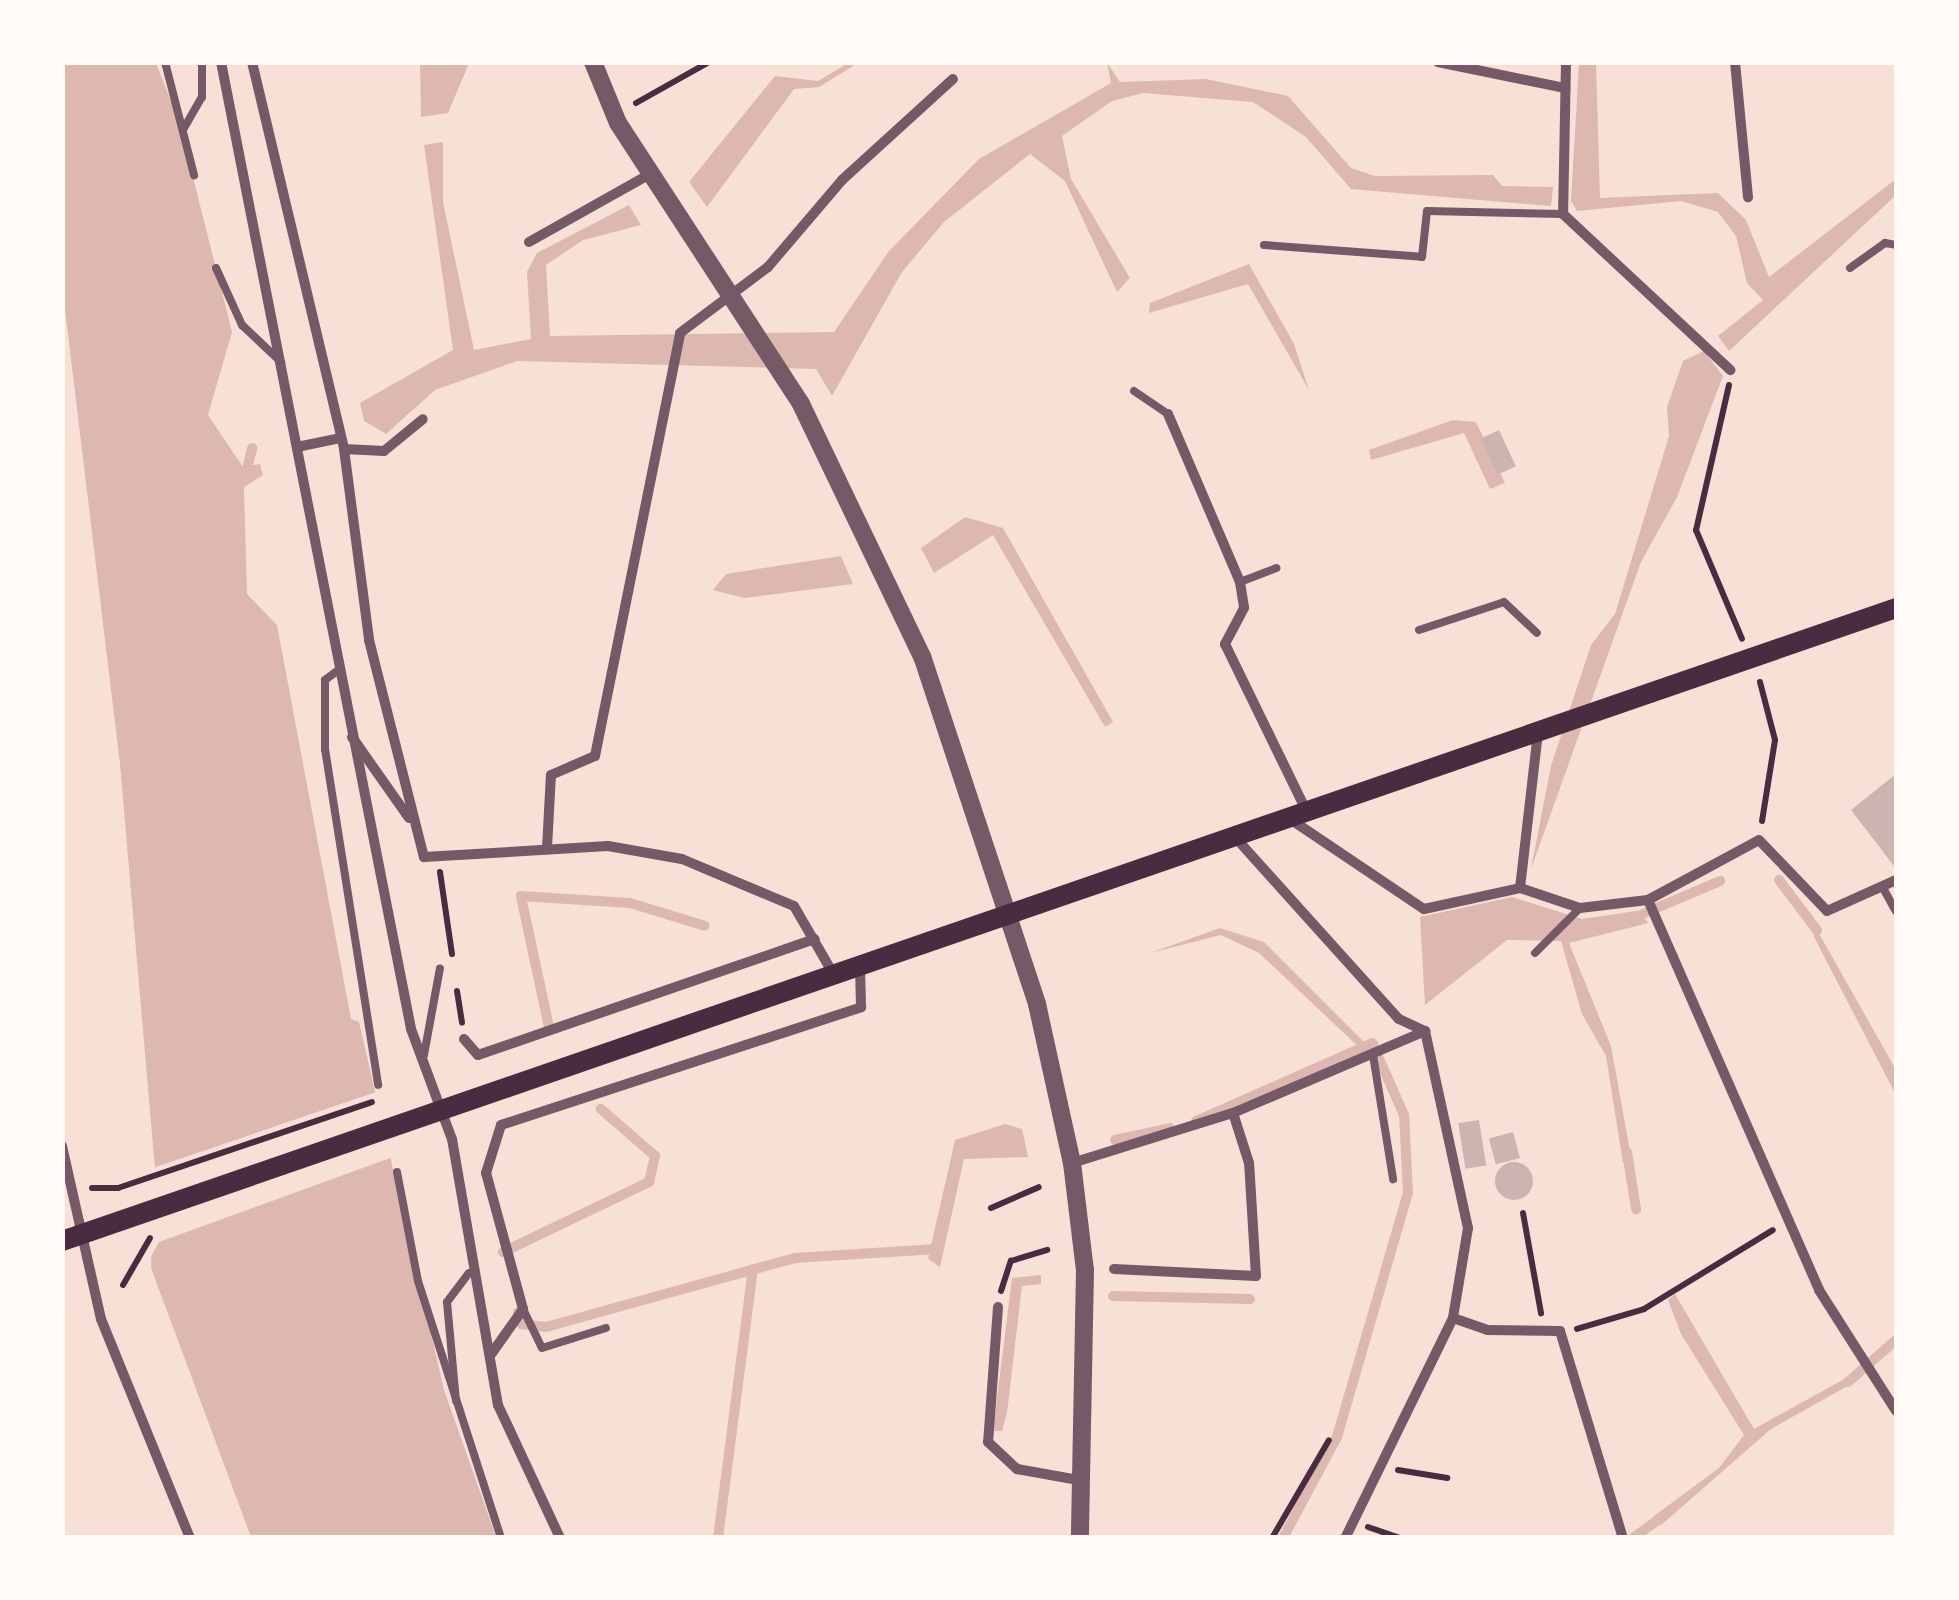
<!DOCTYPE html>
<html>
<head>
<meta charset="utf-8">
<style>
  body { margin:0 }
  #map { position:relative; width:1959px; height:1600px; overflow:hidden; background:#f7e1d7; font-family:"Alegreya Sans",sans-serif }
  div>[style] { position:absolute }
  [style*='--x'] { left:calc(var(--x)*1px); top:calc(var(--y)*1px); width:calc(var(--w)*1px); rotate:calc(var(--a)*1deg) }
  .water>* { inset:0; background:#dcb8b0 }
  .pier>* { inset:0; background:#f7e1d7 }
  .stream>* { height:10px; margin:-5px; padding:0 5px; transform-origin:5px; border-radius:5px; background:#dcb8b0 }
  .building>* { inset:0; background:#ccb4b1; transform-origin:0 0 }
  .round { border-radius:50% }
  .path>* { height:6px; margin:-3px; padding:0 3px; transform-origin:3px; border-radius:3px; background:#4a2c40 }
  .service>* { height:8px; margin:-4px; padding:0 4px; transform-origin:4px; border-radius:4px; background:#755966 }
  .minor>* { height:10px; margin:-5px; padding:0 5px; transform-origin:5px; border-radius:5px; background:#755966 }
  .tertiary>* { height:18px; margin:-9px; padding:0 9px; transform-origin:9px; border-radius:9px; background:#755966 }
  .secondary>* { height:20px; margin:-10px; padding:0 10px; transform-origin:10px; border-radius:10px; background:#4a2c40 }
  span { translate:-50% -50%; white-space:nowrap; text-align:center; line-height:1.15; -webkit-text-stroke:8px #fffaf5; paint-order:stroke }
  .frame { position:absolute; inset:0; border:65px solid #fffaf5; pointer-events:none }
</style>
</head>
<body>
<div id="map">
  <div class="water">
    <div style="clip-path:polygon(850px 62px,858px 63px,819px 87px,794px 89px,707px 207px,689px 182px,775px 76px,818px 81px)"></div>
    <div style="clip-path:polygon(62px 63px,156px 63px,179px 122px,232px 332px,208px 415px,243px 467px,260px 464px,263px 475px,244px 487px,247px 594px,277px 625px,351px 1019px,359px 1022px,444px 1390px,496px 1537px,251px 1537px,151px 1268px,155px 1169px,120px 764px,63px 293px)"></div>
    <div style="clip-path:polygon(420px 63px,469px 63px,448px 113px,421px 117px)"></div>
    <div style="clip-path:polygon(1107px 63px,1120px 82px,1206px 79px,1288px 96px,1351px 168px,1375px 176px,1493px 175px,1502px 186px,1553px 187px,1551px 206px,1351px 189px,1306px 137px,1253px 102px,1143px 93px,1112px 101px,1062px 136px,1071px 179px,1130px 278px,1117px 292px,1065px 181px,1030px 154px,944px 222px,902px 272px,832px 396px,816px 369px,517px 361px,435px 390px,386px 434px,364px 421px,360px 403px,453px 350px,424px 145px,443px 142px,443px 202px,474px 350px,531px 339px,527px 272px,537px 253px,629px 205px,641px 225px,583px 240px,546px 265px,550px 336px,834px 332px,889px 251px,979px 159px,1111px 83px)"></div>
    <div style="clip-path:polygon(1579px 63px,1596px 63px,1600px 198px,1718px 193px,1746px 220px,1769px 277px,1896px 179px,1896px 195px,1729px 351px,1718px 336px,1763px 300px,1747px 283px,1736px 236px,1718px 212px,1681px 201px,1577px 211px,1571px 201px)"></div>
    <div style="clip-path:polygon(1249px 264px,1294px 344px,1309px 390px,1248px 284px,1149px 313px,1150px 303px)"></div>
    <div style="clip-path:polygon(1704px 351px,1723px 376px,1677px 497px,1641px 562px,1531px 869px,1551px 766px,1591px 645px,1615px 614px,1669px 436px,1667px 407px,1683px 361px)"></div>
    <div style="clip-path:polygon(1453px 420px,1476px 422px,1505px 483px,1490px 489px,1464px 433px,1371px 460px,1369px 450px)"></div>
    <div style="clip-path:polygon(965px 517px,1003px 528px,1113px 722px,1105px 727px,993px 535px,934px 573px,921px 548px)"></div>
    <div style="clip-path:polygon(841px 556px,853px 584px,744px 598px,713px 590px,726px 574px)"></div>
    <div style="clip-path:polygon(1512px 897px,1582px 919px,1636px 911px,1649px 923px,1569px 943px,1611px 1046px,1632px 1162px,1623px 1163px,1606px 1056px,1582px 1014px,1561px 941px,1507px 940px,1425px 1005px,1420px 917px)"></div>
    <div style="clip-path:polygon(1812px 921px,1896px 1070px,1896px 1095px,1814px 937px)"></div>
    <div style="clip-path:polygon(1220px 928px,1264px 942px,1363px 1041px,1379px 1042px,1363px 1051px,1259px 953px,1221px 935px,1150px 953px)"></div>
    <div style="clip-path:polygon(1005px 1124px,1022px 1129px,1028px 1157px,964px 1159px,940px 1267px,928px 1259px,955px 1140px)"></div>
    <div style="clip-path:polygon(1041px 1275px,1041px 1284px,1022px 1286px,1007px 1413px,1002px 1431px,993px 1431px,1012px 1278px)"></div>
    <div style="clip-path:polygon(1675px 1294px,1754px 1429px,1855px 1373px,1860px 1379px,1771px 1429px,1661px 1525px,1654px 1516px,1719px 1468px,1744px 1435px,1681px 1334px,1668px 1300px)"></div>
  </div>
  <div class="pier">
    <div style="clip-path:polygon(379px 1091px,393px 1157px,159px 1242px,146px 1265px,150px 1169px)"></div>
  </div>
  <div class="stream">
    <div style="--x:245;--y:477;--w:30;--a:-76"></div>
    <div style="--x:1779;--y:880;--w:63;--a:52.8"></div>
    <div style="--x:1631;--y:919;--w:97;--a:-23.1"></div>
    <div style="--x:549;--y:1027;--w:134;--a:-102.1"></div>
    <div style="--x:521;--y:896;--w:109;--a:3.7"></div>
    <div style="--x:630;--y:903;--w:78;--a:17"></div>
    <div style="--x:1196;--y:1121;--w:193;--a:-23.8"></div>
    <div style="--x:1115;--y:1140;--w:56;--a:-12.3"></div>
    <div style="--x:1627;--y:1152;--w:58;--a:81"></div>
    <div style="--x:503;--y:1252;--w:162;--a:-25.6"></div>
    <div style="--x:649;--y:1182;--w:27;--a:-77"></div>
    <div style="--x:655;--y:1156;--w:72;--a:-139"></div>
    <div style="--x:1113;--y:1296;--w:137;--a:1.3"></div>
    <div style="--x:518;--y:1312;--w:13;--a:72"></div>
    <div style="--x:522;--y:1324;--w:24;--a:7"></div>
    <div style="--x:546;--y:1327;--w:257;--a:-15.5"></div>
    <div style="--x:794;--y:1258;--w:143;--a:-3.6"></div>
    <div style="--x:1848;--y:1382;--w:64;--a:-41.2"></div>
    <div style="--x:718;--y:1538;--w:271;--a:-82.6"></div>
    <div style="--x:1283;--y:1538;--w:115;--a:-61.9"></div>
    <div style="--x:1337;--y:1437;--w:254;--a:-73.8"></div>
    <div style="--x:1408;--y:1193;--w:78;--a:-92.9"></div>
    <div style="--x:1404;--y:1115;--w:77;--a:-113.9"></div>
    <div style="--x:1633;--y:1538;--w:41;--a:-36"></div>
  </div>
  <div class="building">
    <div style="left:1499px;top:430px;width:40px;height:20px;rotate:65deg"></div>
    <div style="clip-path:polygon(1896px 774px,1896px 864px,1894px 866px,1851px 810px)"></div>
    <div style="left:1479px;top:1120px;width:46px;height:21px;rotate:81deg"></div>
    <div style="left:1513px;top:1132px;width:27px;height:25px;rotate:75deg"></div>
    <div class="round" style="left:1495px;top:1162px;width:38px;height:38px"></div>
  </div>
  <div class="path">
    <div style="--x:636;--y:103;--w:84;--a:-29.3"></div>
    <div style="--x:1729;--y:385;--w:149;--a:102.8"></div>
    <div style="--x:1696;--y:530;--w:118;--a:67.1"></div>
    <div style="--x:1760;--y:682;--w:60;--a:75.5"></div>
    <div style="--x:1775;--y:740;--w:82;--a:99.1"></div>
    <div style="--x:440;--y:872;--w:83;--a:81.7"></div>
    <div style="--x:457;--y:991;--w:32;--a:81"></div>
    <div style="--x:92;--y:1188;--w:26;--a:0"></div>
    <div style="--x:118;--y:1188;--w:268;--a:-18.7"></div>
    <div style="--x:991;--y:1208;--w:52;--a:-23.6"></div>
    <div style="--x:1523;--y:1213;--w:102;--a:79.8"></div>
    <div style="--x:123;--y:1285;--w:54;--a:-60.1"></div>
    <div style="--x:1001;--y:1291;--w:32;--a:-72"></div>
    <div style="--x:1011;--y:1261;--w:38;--a:-17"></div>
    <div style="--x:1577;--y:1329;--w:70;--a:-16.6"></div>
    <div style="--x:1644;--y:1309;--w:151;--a:-31.5"></div>
    <div style="--x:1398;--y:1470;--w:50;--a:9.3"></div>
    <div style="--x:1368;--y:1527;--w:34;--a:19"></div>
    <div style="--x:1272;--y:1538;--w:113;--a:-59.8"></div>
  </div>
  <div class="service">
    <div style="--x:165;--y:62;--w:117;--a:75.6"></div>
    <div style="--x:184;--y:128;--w:36;--a:-60"></div>
    <div style="--x:202;--y:97;--w:35;--a:-90"></div>
    <div style="--x:1264;--y:245;--w:158;--a:4.3"></div>
    <div style="--x:1422;--y:257;--w:46;--a:-83.8"></div>
    <div style="--x:1427;--y:211;--w:136;--a:1.3"></div>
    <div style="--x:216;--y:268;--w:63;--a:65.5"></div>
    <div style="--x:242;--y:325;--w:54;--a:43.5"></div>
    <div style="--x:1850;--y:268;--w:43;--a:-35.5"></div>
    <div style="--x:1885;--y:243;--w:11;--a:10"></div>
    <div style="--x:1134;--y:391;--w:41;--a:34.1"></div>
    <div style="--x:1240;--y:582;--w:39;--a:-21"></div>
    <div style="--x:1419;--y:630;--w:89;--a:-18.2"></div>
    <div style="--x:1504;--y:602;--w:45;--a:43.2"></div>
    <div style="--x:337;--y:671;--w:15;--a:143"></div>
    <div style="--x:325;--y:680;--w:69;--a:90"></div>
    <div style="--x:325;--y:749;--w:340;--a:81"></div>
    <div style="--x:1883;--y:888;--w:26;--a:61"></div>
    <div style="--x:1535;--y:953;--w:64;--a:-45"></div>
    <div style="--x:424;--y:1055;--w:88;--a:-79.6"></div>
    <div style="--x:1373;--y:1055;--w:126;--a:80.8"></div>
    <div style="--x:397;--y:1172;--w:111;--a:79.1"></div>
    <div style="--x:418;--y:1281;--w:270;--a:72.1"></div>
    <div style="--x:523;--y:1309;--w:43;--a:64"></div>
    <div style="--x:542;--y:1348;--w:67;--a:-17.4"></div>
    <div style="--x:456;--y:1401;--w:99;--a:-95.2"></div>
    <div style="--x:447;--y:1302;--w:36;--a:-53"></div>
  </div>
  <div class="minor">
    <div style="--x:221;--y:62;--w:985;--a:78.88"></div>
    <div style="--x:411;--y:1029;--w:117;--a:69.6"></div>
    <div style="--x:452;--y:1139;--w:270;--a:80.2"></div>
    <div style="--x:498;--y:1405;--w:147;--a:65"></div>
    <div style="--x:252;--y:62;--w:398;--a:76.6"></div>
    <div style="--x:344;--y:449;--w:193;--a:82.5"></div>
    <div style="--x:369;--y:640;--w:224;--a:75.8"></div>
    <div style="--x:424;--y:857;--w:184;--a:-3.4"></div>
    <div style="--x:608;--y:846;--w:75;--a:10"></div>
    <div style="--x:682;--y:859;--w:121;--a:22.8"></div>
    <div style="--x:794;--y:906;--w:80;--a:59.9"></div>
    <div style="--x:1438;--y:62;--w:130;--a:11.6"></div>
    <div style="--x:1566;--y:62;--w:152;--a:91.1"></div>
    <div style="--x:1563;--y:214;--w:229;--a:43"></div>
    <div style="--x:1735;--y:62;--w:136;--a:84.5"></div>
    <div style="--x:529;--y:242;--w:139;--a:-29.3"></div>
    <div style="--x:1168;--y:414;--w:183;--a:66.8"></div>
    <div style="--x:1240;--y:582;--w:26;--a:81"></div>
    <div style="--x:1244;--y:608;--w:41;--a:117.8"></div>
    <div style="--x:1225;--y:644;--w:187;--a:64"></div>
    <div style="--x:297;--y:447;--w:45;--a:-11.6"></div>
    <div style="--x:344;--y:449;--w:40;--a:2.9"></div>
    <div style="--x:384;--y:451;--w:50;--a:-39.4"></div>
    <div style="--x:352;--y:737;--w:99;--a:54.9"></div>
    <div style="--x:1290;--y:819;--w:161;--a:33.9"></div>
    <div style="--x:1424;--y:909;--w:98;--a:-12.3"></div>
    <div style="--x:1520;--y:888;--w:63;--a:18.4"></div>
    <div style="--x:1580;--y:908;--w:68;--a:-6.7"></div>
    <div style="--x:1648;--y:900;--w:126;--a:-28.4"></div>
    <div style="--x:1759;--y:840;--w:98;--a:46.2"></div>
    <div style="--x:1827;--y:911;--w:76;--a:-24.2"></div>
    <div style="--x:1234;--y:836;--w:246;--a:48"></div>
    <div style="--x:1399;--y:1019;--w:29;--a:25"></div>
    <div style="--x:1425;--y:1031;--w:202;--a:77.7"></div>
    <div style="--x:1468;--y:1228;--w:91;--a:99.5"></div>
    <div style="--x:1453;--y:1318;--w:245;--a:116.1"></div>
    <div style="--x:547;--y:848;--w:73;--a:-86.9"></div>
    <div style="--x:551;--y:775;--w:48;--a:-23.4"></div>
    <div style="--x:595;--y:756;--w:431;--a:-78.6"></div>
    <div style="--x:680;--y:333;--w:110;--a:-36.9"></div>
    <div style="--x:768;--y:267;--w:114;--a:-49.6"></div>
    <div style="--x:842;--y:180;--w:150;--a:-42.3"></div>
    <div style="--x:1520;--y:888;--w:156;--a:-83.4"></div>
    <div style="--x:1648;--y:900;--w:426;--a:66.3"></div>
    <div style="--x:1819;--y:1290;--w:143;--a:57.5"></div>
    <div style="--x:464;--y:1039;--w:21;--a:49"></div>
    <div style="--x:478;--y:1055;--w:356;--a:-19"></div>
    <div style="--x:62;--y:1146;--w:177;--a:77.3"></div>
    <div style="--x:101;--y:1319;--w:236;--a:67.9"></div>
    <div style="--x:1072;--y:1163;--w:169;--a:-17.3"></div>
    <div style="--x:1233;--y:1113;--w:209;--a:-23.1"></div>
    <div style="--x:1114;--y:1269;--w:142;--a:2.8"></div>
    <div style="--x:1256;--y:1276;--w:113;--a:-93.5"></div>
    <div style="--x:1249;--y:1163;--w:52;--a:-107.7"></div>
    <div style="--x:998;--y:1307;--w:135;--a:94.2"></div>
    <div style="--x:988;--y:1442;--w:40;--a:43"></div>
    <div style="--x:1017;--y:1469;--w:68;--a:10.2"></div>
    <div style="--x:1453;--y:1318;--w:36;--a:19"></div>
    <div style="--x:1487;--y:1330;--w:73;--a:0.8"></div>
    <div style="--x:1560;--y:1331;--w:216;--a:73.1"></div>
    <div style="--x:492;--y:1353;--w:54;--a:-54.8"></div>
    <div style="--x:523;--y:1309;--w:141;--a:-105.2"></div>
    <div style="--x:486;--y:1173;--w:50;--a:-72.6"></div>
    <div style="--x:501;--y:1125;--w:379;--a:-18.1"></div>
    <div style="--x:861;--y:1007;--w:40;--a:-91.4"></div>
  </div>
  <div class="tertiary">
    <div style="--x:593;--y:62;--w:66;--a:67.7"></div>
    <div style="--x:618;--y:123;--w:335;--a:56.9"></div>
    <div style="--x:801;--y:404;--w:280;--a:64.4"></div>
    <div style="--x:922;--y:656;--w:367;--a:71.7"></div>
    <div style="--x:1037;--y:1004;--w:163;--a:77.6"></div>
    <div style="--x:1072;--y:1163;--w:108;--a:83.1"></div>
    <div style="--x:1085;--y:1270;--w:268;--a:91.1"></div>
  </div>
  <div class="secondary">
    <div style="--x:62;--y:1241;--w:1940;--a:-19.04"></div>
  </div>
  <div class="frame"></div>
</div>
</body>
</html>
